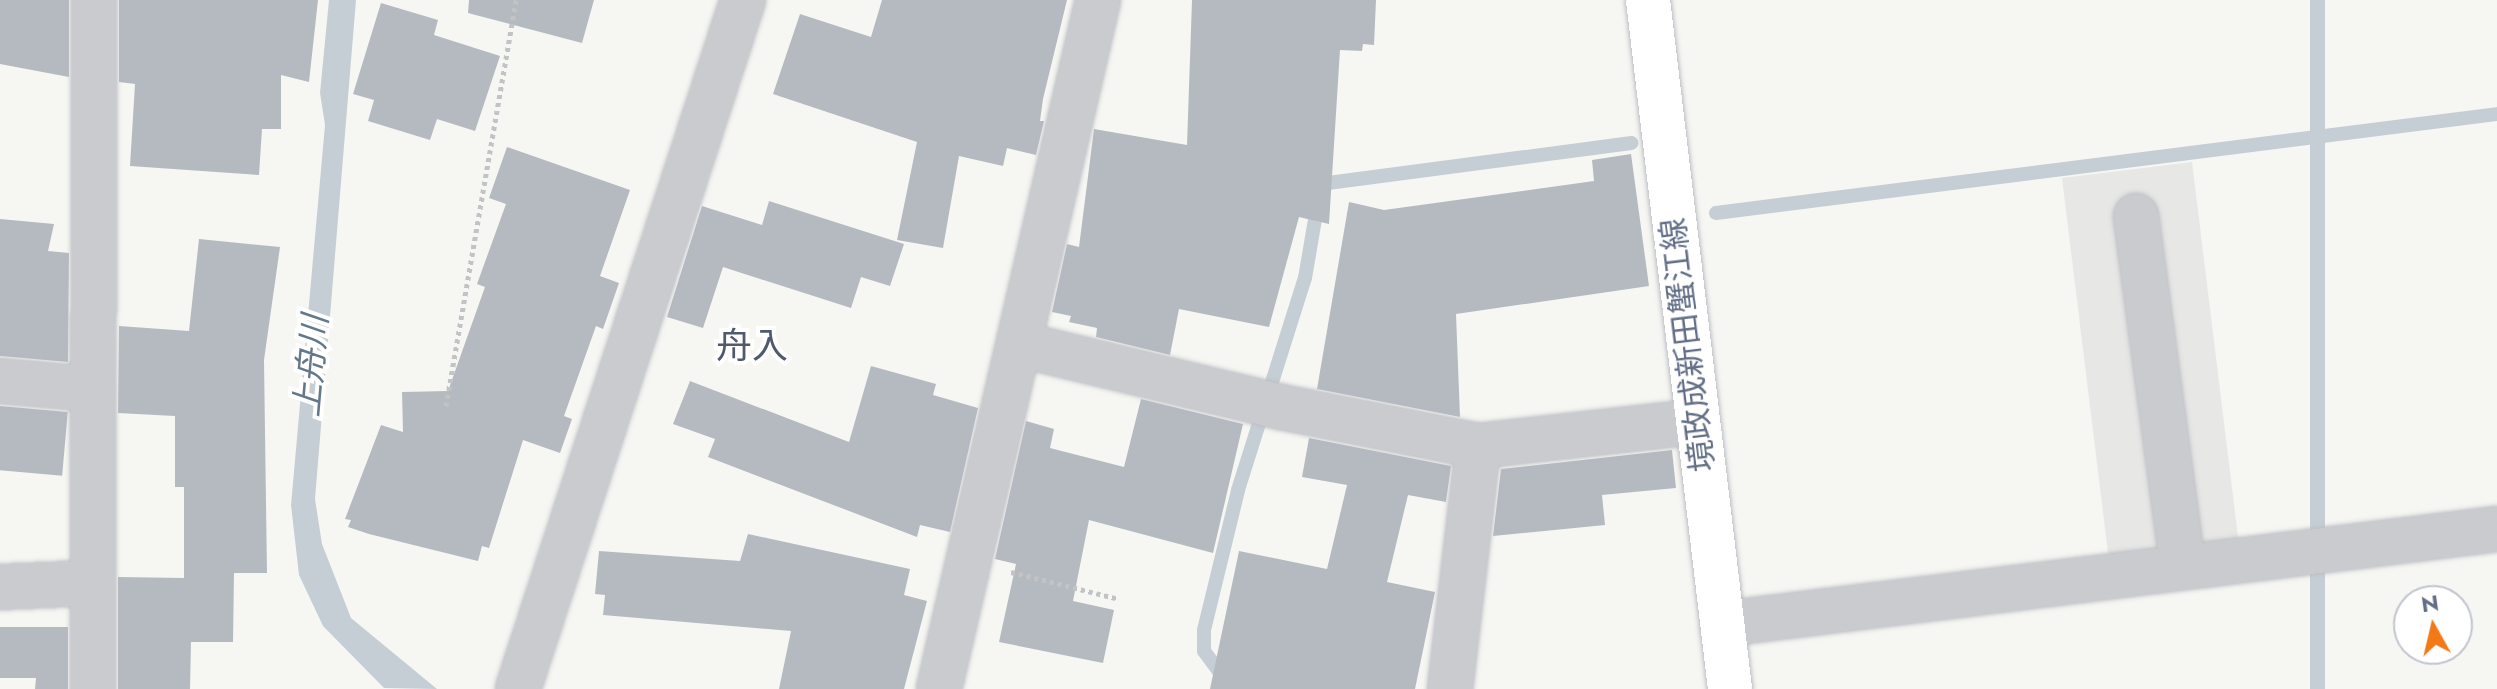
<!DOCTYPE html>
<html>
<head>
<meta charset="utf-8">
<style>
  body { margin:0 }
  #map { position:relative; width:2497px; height:689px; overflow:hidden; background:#f6f7f3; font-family:Jost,"Noto Sans JP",sans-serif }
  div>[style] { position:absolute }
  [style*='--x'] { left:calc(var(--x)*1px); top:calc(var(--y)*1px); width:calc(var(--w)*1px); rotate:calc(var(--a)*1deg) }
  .built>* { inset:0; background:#e7e7e6; transform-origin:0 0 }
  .water>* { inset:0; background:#c6ced5; transform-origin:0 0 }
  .stream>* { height:14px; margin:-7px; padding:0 7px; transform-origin:7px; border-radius:7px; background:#c6ced5 }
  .building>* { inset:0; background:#b5bac1; transform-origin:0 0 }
  .path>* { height:5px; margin-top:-2.5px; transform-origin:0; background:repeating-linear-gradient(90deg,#c2c3c5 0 4px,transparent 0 8px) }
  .roads { filter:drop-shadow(0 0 2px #bdbfc4) drop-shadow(0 0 2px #bdbfc4) }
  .minor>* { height:44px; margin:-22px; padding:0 22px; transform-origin:22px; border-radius:22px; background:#c9cbcf }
  .major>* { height:44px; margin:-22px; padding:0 22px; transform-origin:22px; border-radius:22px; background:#fff }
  span { translate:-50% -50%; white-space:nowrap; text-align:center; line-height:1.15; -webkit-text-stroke:8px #fff; paint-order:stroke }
  .street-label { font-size:32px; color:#636f87 }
  .water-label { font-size:34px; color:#63788b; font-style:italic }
  .quarter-label { font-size:36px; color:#515a6b }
  .north { position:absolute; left:2393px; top:585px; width:80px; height:80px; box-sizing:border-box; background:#fff; border:2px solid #c1c5cf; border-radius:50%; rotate:352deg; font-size:22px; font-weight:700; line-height:32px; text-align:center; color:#636f87 }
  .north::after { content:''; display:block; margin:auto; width:28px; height:36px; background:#f37816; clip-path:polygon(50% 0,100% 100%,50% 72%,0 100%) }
</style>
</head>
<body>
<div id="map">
  <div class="built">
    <div style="left:2192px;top:162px;width:385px;height:131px;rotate:83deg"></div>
  </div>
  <div class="water">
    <div style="clip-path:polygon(329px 0,356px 0,315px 499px,322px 544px,351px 618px,437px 689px,384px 688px,323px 626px,299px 575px,291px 505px,325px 125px,320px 93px)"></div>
    <div style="left:2310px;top:0;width:15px;height:694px"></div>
  </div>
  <div class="stream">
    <div style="--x:1716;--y:213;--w:787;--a:-7.22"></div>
    <div style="--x:1232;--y:689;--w:47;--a:-126.4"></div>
    <div style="--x:1204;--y:651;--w:21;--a:-90"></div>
    <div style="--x:1204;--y:630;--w:144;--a:-76.3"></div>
    <div style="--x:1238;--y:490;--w:222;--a:-72.5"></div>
    <div style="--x:1305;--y:278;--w:89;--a:-80.3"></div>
    <div style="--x:1320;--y:190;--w:11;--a:-41"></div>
    <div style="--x:1328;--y:183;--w:306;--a:-7.5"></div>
  </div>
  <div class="building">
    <div style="clip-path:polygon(0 0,69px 0,69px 77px,0 64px)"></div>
    <div style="clip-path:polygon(119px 0,318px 0,309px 82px,281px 75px,281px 129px,262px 129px,259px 175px,130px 166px,135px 84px,119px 82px)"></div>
    <div style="clip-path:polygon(469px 0,594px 0,582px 43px,468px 13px)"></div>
    <div style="clip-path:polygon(882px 0,1067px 0,1043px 99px,1040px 121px,1044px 121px,1036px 155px,1007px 148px,1003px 166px,959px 156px,943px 248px,897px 240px,917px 142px,773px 94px,800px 14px,871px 37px)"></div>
    <div style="clip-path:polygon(1192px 0,1376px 0,1374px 45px,1363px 44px,1362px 51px,1340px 50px,1329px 224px,1299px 217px,1269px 327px,1179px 309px,1170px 355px,1096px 337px,1097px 328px,1069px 322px,1071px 316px,1052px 312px,1067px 244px,1079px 247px,1094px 129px,1187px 145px)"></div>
    <div style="clip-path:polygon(381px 3px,438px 20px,434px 35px,500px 56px,475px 131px,437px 119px,430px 140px,368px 121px,374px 100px,353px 94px)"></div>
    <div style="clip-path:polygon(507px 147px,630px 190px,600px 276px,619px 283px,603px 329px,596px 326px,564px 416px,572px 419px,560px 453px,523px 440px,489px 548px,482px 546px,478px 561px,369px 534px,348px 527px,351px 520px,345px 519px,381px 425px,403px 432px,402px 392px,448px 391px,485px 287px,477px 284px,506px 204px,489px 198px)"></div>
    <div style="clip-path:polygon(1631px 154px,1649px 286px,1456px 314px,1460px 417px,1317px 389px,1349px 202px,1384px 210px,1594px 181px,1592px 160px)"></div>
    <div style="clip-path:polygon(769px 201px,904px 244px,890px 286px,861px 277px,851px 308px,723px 267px,703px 328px,667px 317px,702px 206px,762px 225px)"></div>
    <div style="clip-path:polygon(0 219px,54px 224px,48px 251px,69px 253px,68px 362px,0 356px)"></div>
    <div style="clip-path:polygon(199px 239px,280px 247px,264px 360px,267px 573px,234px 573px,233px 642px,191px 642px,190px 689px,118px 689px,118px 577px,184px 578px,184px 487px,175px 487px,175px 416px,118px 413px,119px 326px,189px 331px)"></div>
    <div style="clip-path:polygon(871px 366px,936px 384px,933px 395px,978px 408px,950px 532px,920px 525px,917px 537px,708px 457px,715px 439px,673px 424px,690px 381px,849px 442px)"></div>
    <div style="clip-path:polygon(1141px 399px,1243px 424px,1213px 553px,1089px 520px,1073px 601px,1114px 610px,1103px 663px,999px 642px,1016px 564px,995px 559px,1026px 421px,1054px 429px,1050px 448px,1124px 467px)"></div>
    <div style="left:0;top:406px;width:68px;height:64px;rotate:5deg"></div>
    <div style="clip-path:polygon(1309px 438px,1451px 466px,1446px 502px,1408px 495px,1387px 582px,1435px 592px,1415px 689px,1210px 689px,1239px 551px,1327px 569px,1347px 485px,1302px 477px)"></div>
    <div style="clip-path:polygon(1672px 450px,1676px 488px,1602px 495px,1605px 525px,1493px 536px,1501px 469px)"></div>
    <div style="clip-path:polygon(748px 534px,910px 569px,904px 595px,927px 601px,904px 689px,779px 689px,791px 631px,603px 615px,605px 595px,595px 594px,599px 551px,740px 561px)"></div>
    <div style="clip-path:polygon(0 627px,68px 627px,68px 689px,35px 689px,36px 678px,0 678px)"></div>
  </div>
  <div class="path">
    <div style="--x:446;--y:406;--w:412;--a:-80.2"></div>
    <div style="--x:1011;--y:572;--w:111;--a:14"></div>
  </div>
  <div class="roads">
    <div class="minor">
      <div style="--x:2136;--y:216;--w:354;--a:82.4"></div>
      <div style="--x:1022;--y:345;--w:266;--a:13.5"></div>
      <div style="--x:1281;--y:407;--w:201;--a:11.2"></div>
      <div style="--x:1478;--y:446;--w:219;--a:-6.3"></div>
      <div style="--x:0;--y:381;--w:91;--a:5"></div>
      <div style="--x:0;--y:587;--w:93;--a:-2.5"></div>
      <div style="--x:1722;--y:624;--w:781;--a:-6.99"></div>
      <div style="--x:93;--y:689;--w:689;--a:-89.92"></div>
      <div style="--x:518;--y:689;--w:725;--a:-71.92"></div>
      <div style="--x:939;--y:689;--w:707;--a:-77.01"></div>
      <div style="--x:1450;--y:689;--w:245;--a:-83.4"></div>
    </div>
    <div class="major">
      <div style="--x:1648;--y:0;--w:694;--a:83.21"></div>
    </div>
  </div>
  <div class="street-label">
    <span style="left:1688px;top:345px;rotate:-97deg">境政成新田蟹江線</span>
  </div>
  <div class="water-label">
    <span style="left:311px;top:366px;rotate:-85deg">上舟川</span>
  </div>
  <div class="quarter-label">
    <span style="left:752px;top:346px">舟入</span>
  </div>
  <div class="north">N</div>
</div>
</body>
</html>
